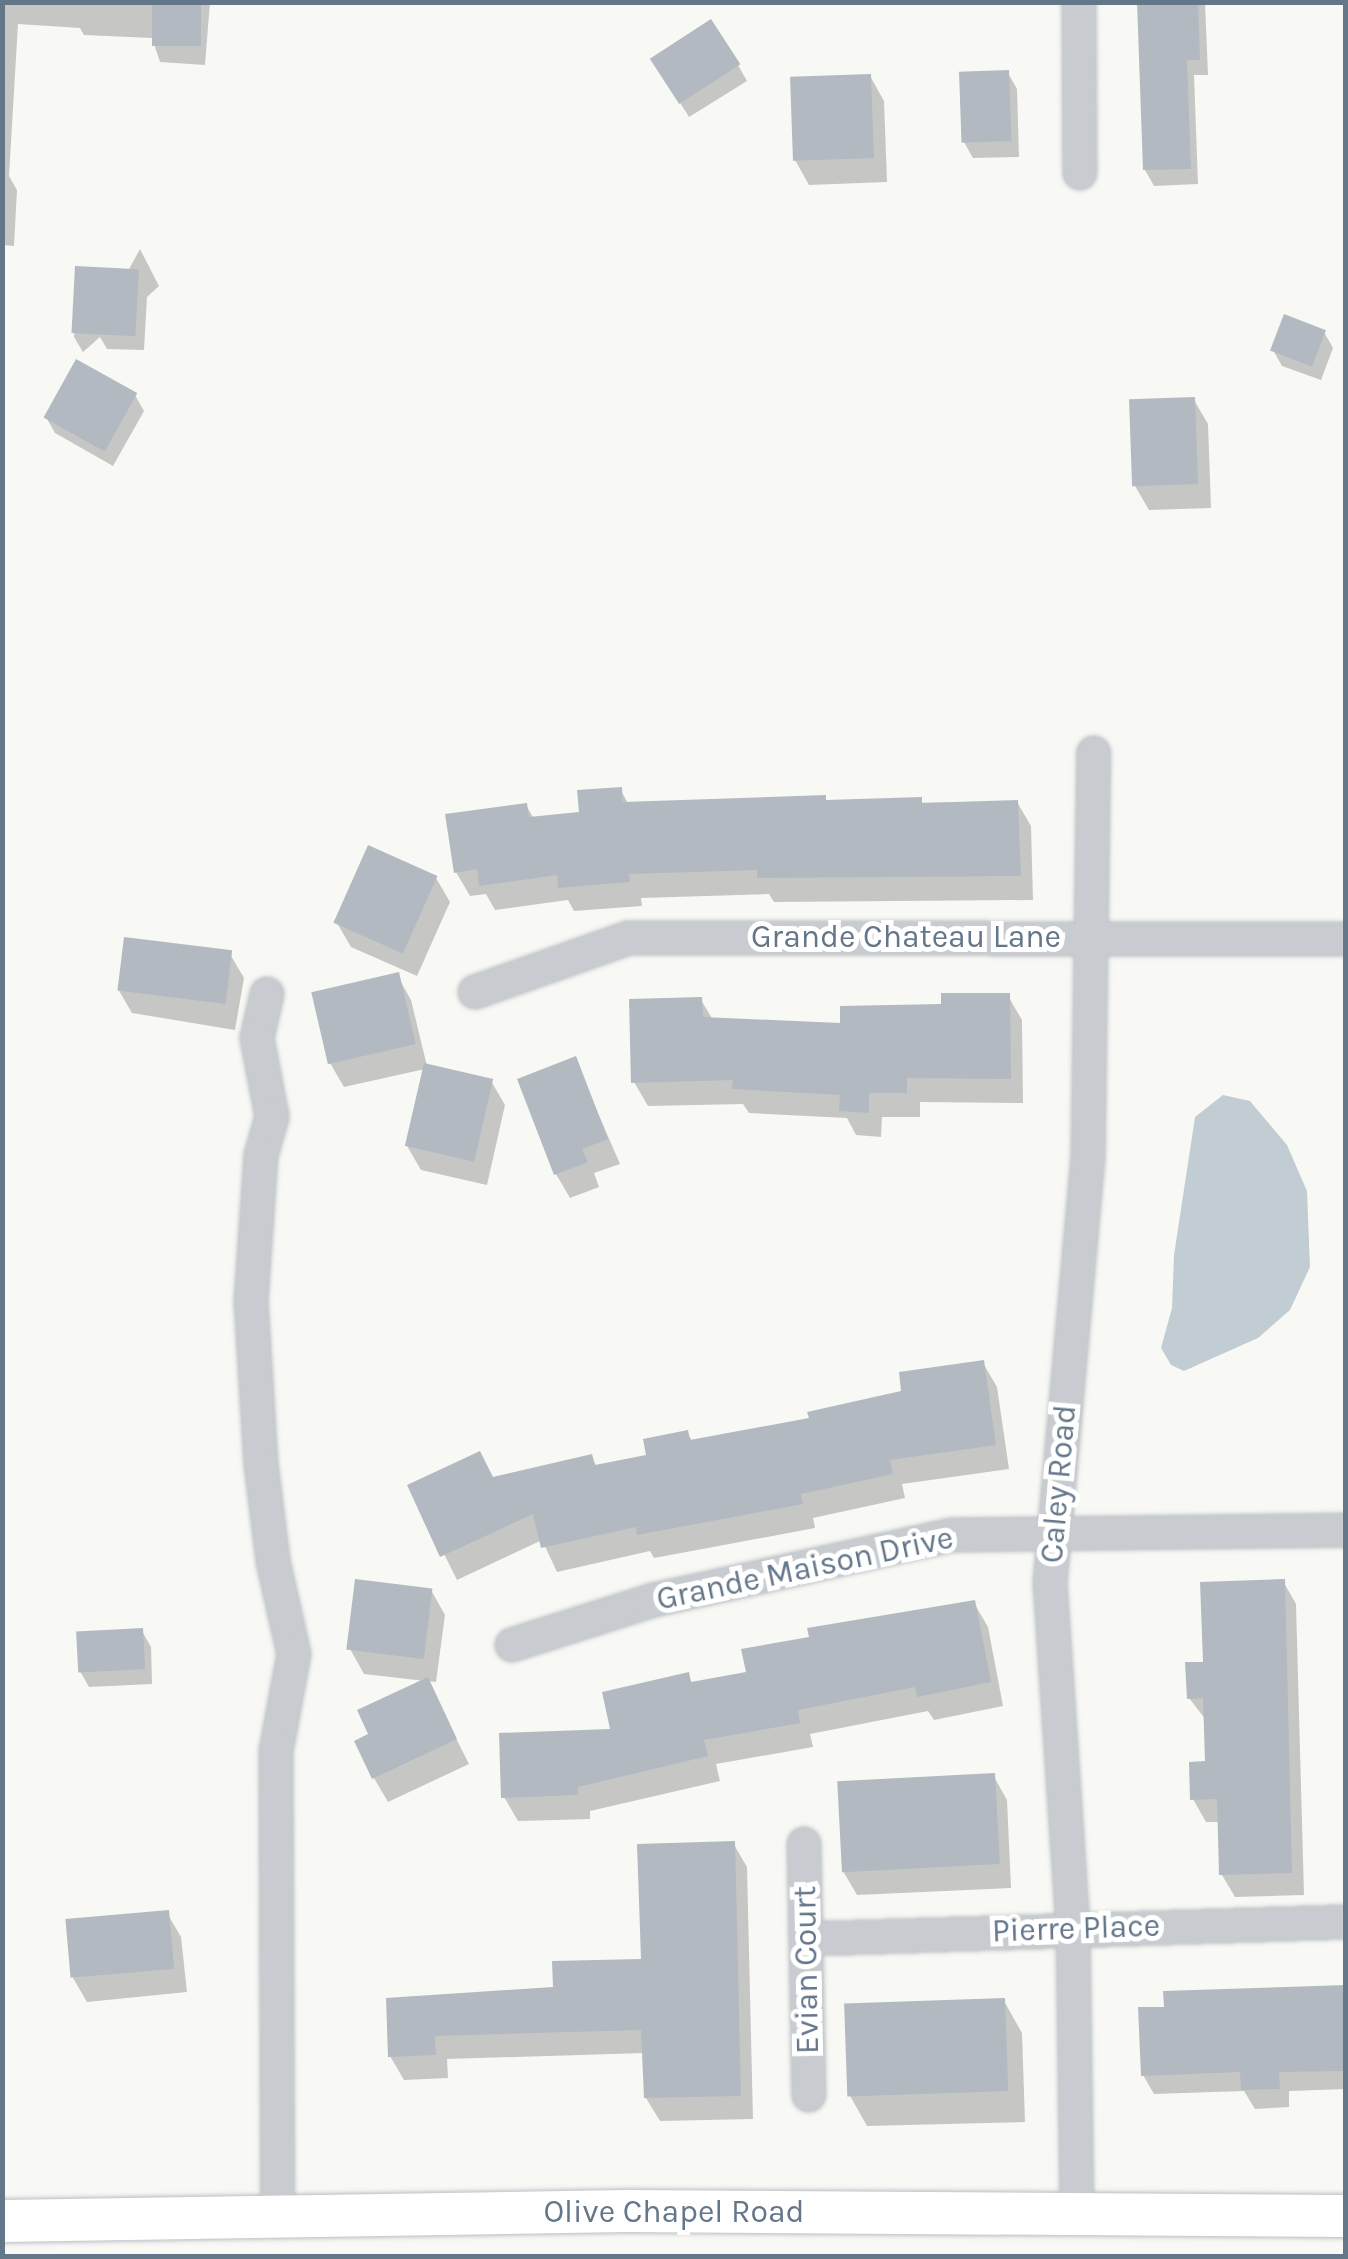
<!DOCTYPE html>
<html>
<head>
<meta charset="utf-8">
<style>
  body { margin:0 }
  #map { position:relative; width:1348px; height:2259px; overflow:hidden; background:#f8f9f5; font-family:Karla,sans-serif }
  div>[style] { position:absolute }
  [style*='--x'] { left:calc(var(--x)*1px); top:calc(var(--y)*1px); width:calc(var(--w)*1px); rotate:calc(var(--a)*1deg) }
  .water>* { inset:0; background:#c2cdd3 }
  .shadow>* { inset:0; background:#0003 }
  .building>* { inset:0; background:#b2b9c1; transform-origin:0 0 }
  .roads { filter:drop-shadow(0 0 2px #bbbfc3) drop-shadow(0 0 2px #bbbfc3) }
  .minor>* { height:32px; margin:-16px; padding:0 16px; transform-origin:16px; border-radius:16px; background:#c8ccd0 }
  .major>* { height:42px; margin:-21px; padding:0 21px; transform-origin:21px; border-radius:21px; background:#fff }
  span { translate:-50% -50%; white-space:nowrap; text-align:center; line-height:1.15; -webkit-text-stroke:10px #fff; paint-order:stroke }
  .street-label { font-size:32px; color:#64768a }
  .frame { position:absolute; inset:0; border:5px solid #64768a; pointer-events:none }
</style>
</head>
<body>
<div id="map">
  <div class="water">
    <div style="clip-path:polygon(1223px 1095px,1250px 1101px,1287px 1145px,1307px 1191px,1310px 1267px,1290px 1310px,1258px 1338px,1184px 1371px,1171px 1365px,1161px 1348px,1172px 1308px,1174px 1255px,1195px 1117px)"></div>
  </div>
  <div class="shadow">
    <div style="clip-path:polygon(2px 2px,210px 2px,205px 65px,160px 62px,152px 38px,84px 35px,80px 28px,18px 24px,9px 176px,17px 190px,14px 246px,2px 245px)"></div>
    <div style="clip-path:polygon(1142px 2px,1205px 2px,1208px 75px,1194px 75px,1198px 184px,1154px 186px,1145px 170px)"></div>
    <div style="clip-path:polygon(738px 65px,747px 81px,689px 117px,662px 74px)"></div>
    <div style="clip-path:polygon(1008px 73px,1017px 89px,1019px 157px,973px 158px,964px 142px)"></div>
    <div style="clip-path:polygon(870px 76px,884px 101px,887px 182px,809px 185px,795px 160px)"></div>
    <div style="clip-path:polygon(140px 249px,159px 286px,147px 297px,144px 350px,107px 349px,100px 337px,83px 352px,74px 337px,77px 269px,128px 271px)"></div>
    <div style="clip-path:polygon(1324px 332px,1333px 348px,1321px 380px,1282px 366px,1273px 350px)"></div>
    <div style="clip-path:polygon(135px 395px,144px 411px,113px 466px,55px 433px,46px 417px)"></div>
    <div style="clip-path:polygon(1194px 400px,1208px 424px,1211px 508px,1149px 510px,1135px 486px)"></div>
    <div style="clip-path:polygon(620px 789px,629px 805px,1017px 802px,1031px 826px,1033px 900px,774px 902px,769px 894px,641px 898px,642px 906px,574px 911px,568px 900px,495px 910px,486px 894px,470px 896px,456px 872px,526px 805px,534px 819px,581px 815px)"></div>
    <div style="clip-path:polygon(436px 878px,450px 902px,417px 976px,351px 947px,337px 923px)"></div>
    <div style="clip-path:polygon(230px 954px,244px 978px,235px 1030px,132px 1013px,118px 989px)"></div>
    <div style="clip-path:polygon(397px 975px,411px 1000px,427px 1066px,491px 1081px,505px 1105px,487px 1185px,421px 1170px,407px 1146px,425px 1069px,344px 1087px,330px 1063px)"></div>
    <div style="clip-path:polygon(1008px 996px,1022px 1020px,1023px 1103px,920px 1102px,920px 1117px,882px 1117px,881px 1137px,856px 1135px,847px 1118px,749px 1113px,743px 1104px,648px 1106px,634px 1082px,701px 1000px,713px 1020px,843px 1026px)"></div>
    <div style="clip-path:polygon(575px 1060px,620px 1164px,594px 1173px,599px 1187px,570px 1198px,556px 1174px)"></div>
    <div style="clip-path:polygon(983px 1363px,997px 1387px,1009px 1469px,902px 1484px,905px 1498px,813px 1518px,815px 1528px,654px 1558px,650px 1551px,557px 1572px,542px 1540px,457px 1580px,410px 1486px,494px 1479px,591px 1457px,597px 1467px,649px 1457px,687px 1433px,693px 1442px,812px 1420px,904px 1393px)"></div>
    <div style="clip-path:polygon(1283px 1581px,1296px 1604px,1304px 1895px,1235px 1897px,1222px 1875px,1220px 1822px,1206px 1822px,1193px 1799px,1208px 1763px,1206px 1720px,1189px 1698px)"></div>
    <div style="clip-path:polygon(431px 1590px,445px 1615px,436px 1682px,427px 1681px,469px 1764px,388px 1802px,374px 1778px,372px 1735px,425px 1681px,364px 1674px,350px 1649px)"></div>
    <div style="clip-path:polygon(974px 1603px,988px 1627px,1003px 1706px,934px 1720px,928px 1711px,810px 1734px,813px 1747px,716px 1764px,720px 1781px,590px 1811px,590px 1819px,518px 1821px,504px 1797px,614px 1732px,688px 1675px,692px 1684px,749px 1674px)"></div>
    <div style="clip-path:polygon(142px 1631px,151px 1647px,152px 1684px,89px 1687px,80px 1671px)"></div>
    <div style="clip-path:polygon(993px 1775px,1007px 1800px,1011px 1888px,857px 1895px,843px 1871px)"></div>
    <div style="clip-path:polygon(733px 1843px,747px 1867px,753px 2119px,660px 2121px,646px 2098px,645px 2053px,447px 2059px,448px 2078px,404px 2080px,390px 2056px,388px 2000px,556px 1989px,644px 1961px)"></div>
    <div style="clip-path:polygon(167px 1913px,181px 1937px,187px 1992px,87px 2002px,73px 1978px)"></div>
    <div style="clip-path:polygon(1346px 1989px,1346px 2089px,1289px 2091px,1289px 2107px,1255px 2109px,1244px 2091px,1154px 2094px,1143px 2075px)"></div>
    <div style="clip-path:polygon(1004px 2001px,1022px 2033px,1025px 2122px,867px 2126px,849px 2094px)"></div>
  </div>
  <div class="building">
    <div style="left:152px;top:2px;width:49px;height:44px"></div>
    <div style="clip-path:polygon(1137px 2px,1198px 2px,1200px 60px,1187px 60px,1191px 169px,1143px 170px)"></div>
    <div style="left:711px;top:19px;width:54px;height:73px;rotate:57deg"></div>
    <div style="left:1009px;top:70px;width:71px;height:50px;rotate:88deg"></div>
    <div style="left:871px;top:74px;width:84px;height:81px;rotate:88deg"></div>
    <div style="left:75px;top:266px;width:64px;height:67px;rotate:3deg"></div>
    <div style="left:1284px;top:314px;width:45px;height:39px;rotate:21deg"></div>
    <div style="left:76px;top:359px;width:70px;height:67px;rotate:29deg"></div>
    <div style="left:1195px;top:397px;width:87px;height:66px;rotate:88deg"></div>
    <div style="clip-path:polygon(622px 787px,623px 802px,826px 795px,826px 800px,922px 797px,922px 803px,1018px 800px,1021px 876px,757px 878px,757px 870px,629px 874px,630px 882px,558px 888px,557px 875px,479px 886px,477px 869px,454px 873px,445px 814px,527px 803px,529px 817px,579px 812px,577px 790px)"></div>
    <div style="left:368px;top:845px;width:76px;height:85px;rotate:24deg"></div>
    <div style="left:124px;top:937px;width:109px;height:54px;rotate:7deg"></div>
    <div style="left:399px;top:972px;width:74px;height:90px;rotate:77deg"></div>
    <div style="clip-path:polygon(941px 993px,1010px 993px,1011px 1079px,907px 1078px,907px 1093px,869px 1093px,869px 1113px,839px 1111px,840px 1095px,732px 1089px,733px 1080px,631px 1083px,629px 999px,702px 997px,703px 1017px,840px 1023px,840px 1006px,941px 1004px)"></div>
    <div style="clip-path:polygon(576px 1056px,608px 1139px,582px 1149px,588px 1162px,554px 1175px,517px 1079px)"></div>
    <div style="left:424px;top:1063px;width:71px;height:85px;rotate:13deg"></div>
    <div style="clip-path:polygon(984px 1360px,996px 1445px,890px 1460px,893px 1474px,801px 1494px,803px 1504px,637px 1535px,636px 1527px,541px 1548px,533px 1514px,440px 1557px,407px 1485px,480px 1451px,493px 1477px,592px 1454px,595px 1465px,646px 1455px,643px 1439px,688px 1430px,690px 1440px,809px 1418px,807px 1412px,901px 1391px,899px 1372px)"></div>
    <div style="left:355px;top:1579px;width:78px;height:71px;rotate:7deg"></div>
    <div style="clip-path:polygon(1285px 1579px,1292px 1873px,1219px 1875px,1217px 1799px,1190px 1800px,1189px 1762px,1205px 1761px,1203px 1698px,1187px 1699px,1185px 1662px,1203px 1662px,1200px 1582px)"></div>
    <div style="clip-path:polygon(975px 1600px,991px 1682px,917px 1697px,915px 1687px,798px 1710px,800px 1723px,704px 1740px,708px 1756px,578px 1787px,578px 1795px,501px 1798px,499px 1733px,610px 1729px,602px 1692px,689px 1672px,691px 1682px,746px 1672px,741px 1649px,809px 1637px,807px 1628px)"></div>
    <div style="left:143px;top:1628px;width:41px;height:67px;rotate:87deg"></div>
    <div style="clip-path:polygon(428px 1677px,457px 1739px,372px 1779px,354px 1741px,368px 1734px,357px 1710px)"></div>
    <div style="left:995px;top:1773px;width:91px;height:158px;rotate:87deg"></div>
    <div style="clip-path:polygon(735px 1841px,741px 2096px,644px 2098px,641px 2030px,435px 2036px,436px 2055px,388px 2057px,386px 1998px,553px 1987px,552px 1961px,641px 1959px,637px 1844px)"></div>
    <div style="left:169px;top:1910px;width:59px;height:104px;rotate:85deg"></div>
    <div style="clip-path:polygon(1346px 1985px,1346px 2071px,1279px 2072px,1280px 2089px,1241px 2090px,1240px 2072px,1141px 2076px,1138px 2007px,1164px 2007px,1163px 1991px)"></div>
    <div style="left:1005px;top:1998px;width:93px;height:161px;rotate:88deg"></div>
  </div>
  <div class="roads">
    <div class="minor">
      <div style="--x:1079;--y:2;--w:171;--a:89.7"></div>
      <div style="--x:475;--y:992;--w:162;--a:-19.4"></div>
      <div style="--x:628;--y:938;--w:718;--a:0.08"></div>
      <div style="--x:267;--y:994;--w:45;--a:102.8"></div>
      <div style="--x:257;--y:1038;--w:80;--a:79.2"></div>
      <div style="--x:272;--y:1117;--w:40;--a:106"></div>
      <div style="--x:261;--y:1155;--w:146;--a:93.9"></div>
      <div style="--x:251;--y:1301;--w:163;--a:86.5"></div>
      <div style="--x:261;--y:1464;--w:98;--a:82.9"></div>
      <div style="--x:273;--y:1561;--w:95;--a:77.3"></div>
      <div style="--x:294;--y:1654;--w:99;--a:100.5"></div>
      <div style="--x:276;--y:1751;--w:465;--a:89.8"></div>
      <div style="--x:512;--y:1645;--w:149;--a:-17.6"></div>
      <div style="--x:654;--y:1600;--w:305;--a:-12.3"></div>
      <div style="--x:952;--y:1535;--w:394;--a:-0.7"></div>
      <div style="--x:804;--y:1844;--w:251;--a:88.9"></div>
      <div style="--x:807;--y:1939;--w:539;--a:-1.81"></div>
      <div style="--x:1077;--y:2216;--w:288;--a:-90.8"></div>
      <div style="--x:1073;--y:1928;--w:346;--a:-93.8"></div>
      <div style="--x:1050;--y:1583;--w:426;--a:-84.9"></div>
      <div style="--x:1088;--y:1159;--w:406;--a:-89.2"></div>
    </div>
    <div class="major">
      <div style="--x:2;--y:2221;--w:624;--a:-0.92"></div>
      <div style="--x:626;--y:2211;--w:720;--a:0.4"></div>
    </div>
  </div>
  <div class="street-label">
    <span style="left:906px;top:937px">Grande Chateau Lane</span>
    <span style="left:1059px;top:1484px;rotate:-85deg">Caley Road</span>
    <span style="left:805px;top:1569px;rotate:-12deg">Grande Maison Drive</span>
    <span style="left:1076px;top:1929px;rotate:-2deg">Pierre Place</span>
    <span style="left:807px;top:1970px;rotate:-91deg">Evian Court</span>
    <span style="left:674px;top:2212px">Olive Chapel Road</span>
  </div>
  <div class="frame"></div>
</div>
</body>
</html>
